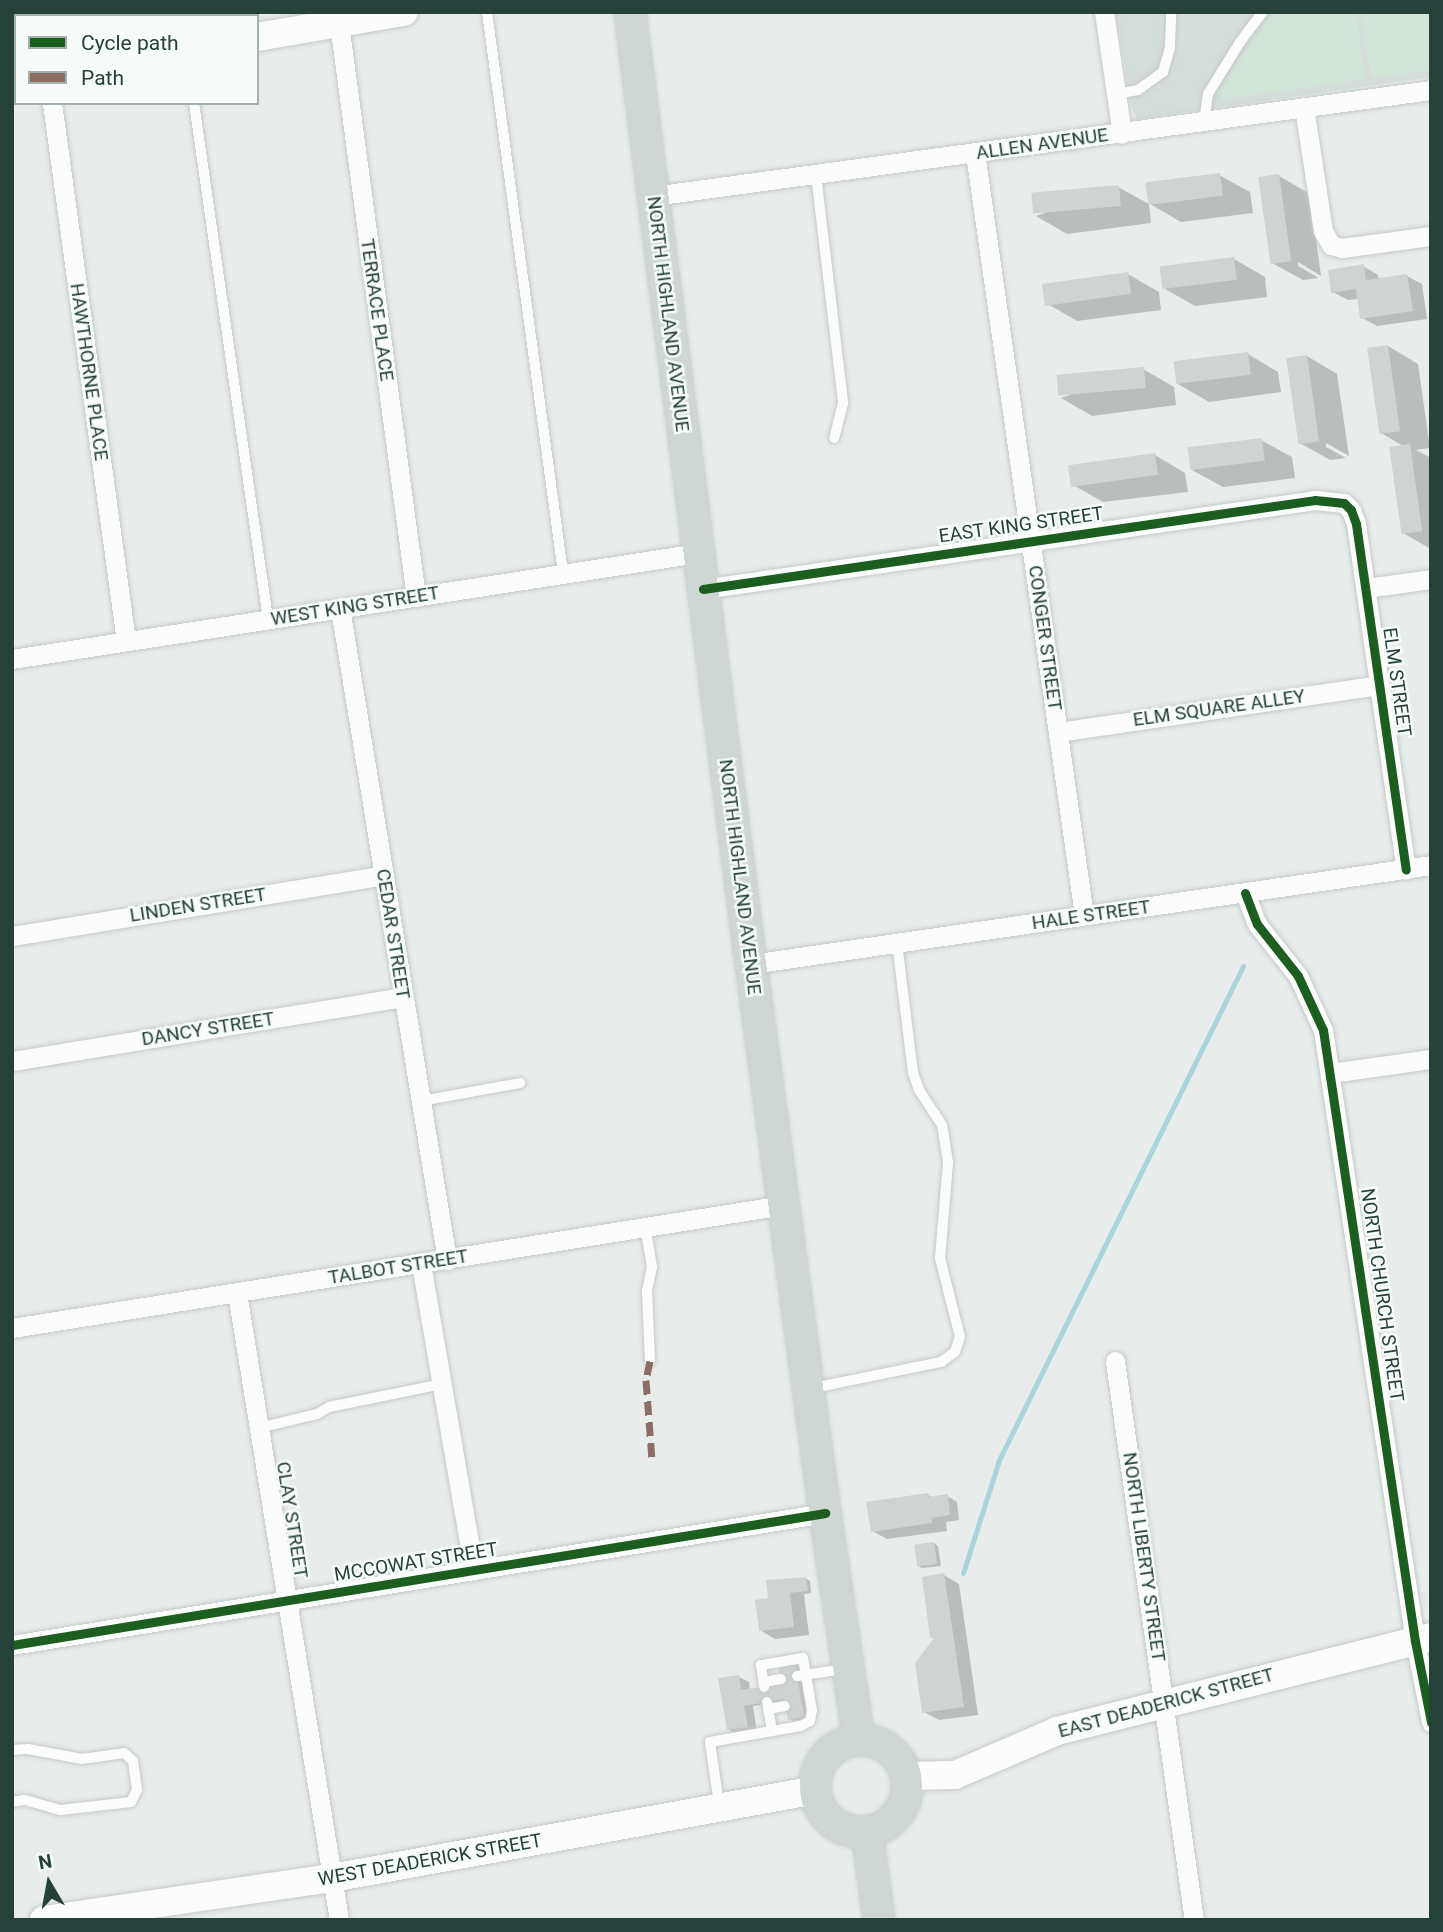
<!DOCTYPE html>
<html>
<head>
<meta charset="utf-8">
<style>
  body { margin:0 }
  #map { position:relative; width:1443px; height:1932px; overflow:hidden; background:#e8edeb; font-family:Roboto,sans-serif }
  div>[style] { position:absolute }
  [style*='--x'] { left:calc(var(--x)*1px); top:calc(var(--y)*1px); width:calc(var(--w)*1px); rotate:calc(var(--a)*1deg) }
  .built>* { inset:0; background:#d6dedb }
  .green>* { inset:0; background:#d1e6d8 }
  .shadow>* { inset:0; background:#0003 }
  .stream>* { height:5px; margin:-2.5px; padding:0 2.5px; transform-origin:2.5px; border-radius:2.5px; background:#a9d4db }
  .building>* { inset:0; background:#cfd4d2; transform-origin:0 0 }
  .roads { filter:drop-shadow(0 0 2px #c5cac8) drop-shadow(0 0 2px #c5cac8) }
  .lane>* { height:10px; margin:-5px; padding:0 5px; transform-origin:5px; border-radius:5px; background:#fcfcfc }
  .street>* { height:19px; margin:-9.5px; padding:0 9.5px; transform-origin:9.5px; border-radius:9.5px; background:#fcfcfc }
  .secondary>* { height:28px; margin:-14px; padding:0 14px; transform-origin:14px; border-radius:14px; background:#fcfcfc }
  .primary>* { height:30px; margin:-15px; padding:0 15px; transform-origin:15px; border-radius:15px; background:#cfd7d5 }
  .primary>.ring { margin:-15px; padding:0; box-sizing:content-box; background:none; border:30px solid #cfd7d5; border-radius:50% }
  .quiet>* { height:7px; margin-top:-3.5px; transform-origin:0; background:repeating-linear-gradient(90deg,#8d6e63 0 14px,transparent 0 21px) }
  .cycleway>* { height:9px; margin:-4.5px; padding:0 4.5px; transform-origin:4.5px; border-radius:4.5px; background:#1b5e20 }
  span { translate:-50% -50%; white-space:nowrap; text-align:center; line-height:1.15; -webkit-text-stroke:5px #f7fbf9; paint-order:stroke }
  .street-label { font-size:19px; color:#24423a }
  .frame { position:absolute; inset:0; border:14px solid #24423a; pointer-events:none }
  .legend { position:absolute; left:14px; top:14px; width:245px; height:91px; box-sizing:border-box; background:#f7fbf9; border:2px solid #a3b1ad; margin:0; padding:9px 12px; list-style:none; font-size:21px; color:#24423a }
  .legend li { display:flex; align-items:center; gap:14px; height:35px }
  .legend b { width:35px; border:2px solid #a3b1ad }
  .north { position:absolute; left:14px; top:1848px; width:70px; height:70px; -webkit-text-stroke:5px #f7fbf9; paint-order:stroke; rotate:350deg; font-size:19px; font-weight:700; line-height:28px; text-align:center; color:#24423a }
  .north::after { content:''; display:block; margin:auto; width:24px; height:32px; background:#24423a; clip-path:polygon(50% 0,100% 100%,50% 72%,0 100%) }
</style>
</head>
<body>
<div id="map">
  <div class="built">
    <div style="clip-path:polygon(1116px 12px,1431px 12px,1431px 77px,1137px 119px,1131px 105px)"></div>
  </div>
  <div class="green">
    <div style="clip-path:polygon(1274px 12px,1356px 12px,1364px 79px,1219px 100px,1223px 93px,1215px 94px)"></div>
    <div style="clip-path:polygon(1362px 12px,1431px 12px,1431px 69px,1371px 78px)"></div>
  </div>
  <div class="shadow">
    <div style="clip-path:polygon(1219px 175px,1250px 192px,1253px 213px,1181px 222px,1150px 204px)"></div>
    <div style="clip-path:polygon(1279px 176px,1310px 194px,1321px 276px,1298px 262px,1298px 266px,1319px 278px,1303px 280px,1272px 263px)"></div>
    <div style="clip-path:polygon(1118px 187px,1149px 204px,1151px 223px,1067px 234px,1036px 216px)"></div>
    <div style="clip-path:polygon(1234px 259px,1265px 277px,1267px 297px,1195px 306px,1165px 289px)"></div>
    <div style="clip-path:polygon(1363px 266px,1378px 275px,1379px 280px,1407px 276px,1422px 284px,1427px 319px,1377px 326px,1362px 318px,1359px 299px,1348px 300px,1333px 292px)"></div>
    <div style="clip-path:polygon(1128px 274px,1159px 292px,1161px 310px,1077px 321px,1046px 303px)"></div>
    <div style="clip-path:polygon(1388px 346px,1418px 364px,1430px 448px,1416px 450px,1431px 458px,1431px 549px,1403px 533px,1405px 447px,1381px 433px)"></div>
    <div style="clip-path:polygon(1248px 354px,1278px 372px,1281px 392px,1209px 402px,1178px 384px)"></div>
    <div style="clip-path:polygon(1307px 356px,1337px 374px,1349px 456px,1326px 443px,1326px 447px,1346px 458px,1330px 460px,1300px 443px)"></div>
    <div style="clip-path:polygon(1143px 369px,1174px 387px,1176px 405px,1092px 416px,1061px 398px)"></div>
    <div style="clip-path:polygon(1261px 440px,1292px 457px,1295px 478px,1223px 487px,1192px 470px)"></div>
    <div style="clip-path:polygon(1155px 455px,1185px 473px,1188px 492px,1103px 502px,1073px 485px)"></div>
    <div style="clip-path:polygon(928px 1495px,934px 1498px,947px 1496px,957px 1502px,959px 1520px,946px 1522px,947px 1531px,887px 1539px,872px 1531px)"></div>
    <div style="clip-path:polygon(934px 1543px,938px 1546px,941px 1566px,922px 1568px,918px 1566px)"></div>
    <div style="clip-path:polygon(944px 1575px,959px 1584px,978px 1715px,939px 1720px,924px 1712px,935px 1639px,932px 1637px)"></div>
    <div style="clip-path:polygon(805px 1578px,810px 1581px,811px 1593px,804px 1594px,809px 1635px,775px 1639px,760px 1630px,770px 1600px)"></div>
    <div style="clip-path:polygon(795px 1664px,799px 1667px,808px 1719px,794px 1721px,789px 1719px,787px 1701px,753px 1706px,757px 1732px,738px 1735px,728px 1729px,739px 1677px,749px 1682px,750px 1691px,783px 1685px)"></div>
  </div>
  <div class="stream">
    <div style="--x:963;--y:1573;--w:119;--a:-72.3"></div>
    <div style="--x:999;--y:1460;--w:551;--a:-63.71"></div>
  </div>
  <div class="building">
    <div style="left:1220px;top:173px;width:23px;height:75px;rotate:83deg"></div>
    <div style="left:1279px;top:174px;width:88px;height:21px;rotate:82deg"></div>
    <div style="left:1119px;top:185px;width:21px;height:88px;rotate:85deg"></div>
    <div style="left:1234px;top:257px;width:23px;height:75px;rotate:83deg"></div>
    <div style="clip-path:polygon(1364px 264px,1366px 280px,1407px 274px,1413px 311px,1360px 319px,1356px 289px,1331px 293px,1328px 270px)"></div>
    <div style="left:1128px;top:272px;width:22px;height:87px;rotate:82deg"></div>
    <div style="left:1388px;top:345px;width:87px;height:21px;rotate:82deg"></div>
    <div style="left:1248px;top:352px;width:23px;height:75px;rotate:83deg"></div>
    <div style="left:1307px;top:355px;width:87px;height:21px;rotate:82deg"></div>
    <div style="left:1144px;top:367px;width:21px;height:88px;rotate:85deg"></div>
    <div style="left:1262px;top:438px;width:23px;height:75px;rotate:83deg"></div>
    <div style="left:1410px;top:444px;width:88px;height:21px;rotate:82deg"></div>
    <div style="left:1155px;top:453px;width:22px;height:88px;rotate:82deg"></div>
    <div style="clip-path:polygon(928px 1493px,929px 1497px,948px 1494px,950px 1515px,932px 1518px,932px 1523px,871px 1532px,866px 1502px)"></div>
    <div style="left:934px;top:1542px;width:22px;height:20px;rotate:82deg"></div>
    <div style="clip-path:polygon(944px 1573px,964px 1707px,922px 1713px,915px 1663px,934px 1638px,930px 1638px,922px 1577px)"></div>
    <div style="clip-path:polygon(806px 1577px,808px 1591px,790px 1593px,794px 1627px,759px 1631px,755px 1600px,768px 1598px,766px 1580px)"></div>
    <div style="clip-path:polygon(795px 1662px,804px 1717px,788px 1720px,784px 1699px,744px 1706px,748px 1727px,727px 1730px,718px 1678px,739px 1675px,741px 1690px,781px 1684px,778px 1665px)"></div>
  </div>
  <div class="roads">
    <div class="lane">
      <div style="--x:487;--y:12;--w:566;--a:82.28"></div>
      <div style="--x:1116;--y:94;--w:22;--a:-10"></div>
      <div style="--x:1138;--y:90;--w:31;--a:-36"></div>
      <div style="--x:1163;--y:72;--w:26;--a:-74"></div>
      <div style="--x:1170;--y:47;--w:35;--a:-88"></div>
      <div style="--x:194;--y:103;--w:521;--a:81.84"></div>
      <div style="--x:1204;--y:122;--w:28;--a:-82"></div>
      <div style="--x:1208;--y:94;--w:61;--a:-58.4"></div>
      <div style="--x:1240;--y:42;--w:38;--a:-53"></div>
      <div style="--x:816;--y:175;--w:230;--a:83.2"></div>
      <div style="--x:843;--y:403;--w:36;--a:104"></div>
      <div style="--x:421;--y:1101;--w:101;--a:-10.3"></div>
      <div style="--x:645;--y:1226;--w:42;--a:80.3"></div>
      <div style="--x:652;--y:1267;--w:24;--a:102"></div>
      <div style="--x:647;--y:1290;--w:71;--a:87.6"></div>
      <div style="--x:813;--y:1388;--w:131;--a:-11.5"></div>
      <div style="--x:941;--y:1362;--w:17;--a:-36"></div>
      <div style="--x:955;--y:1352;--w:16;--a:-72"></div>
      <div style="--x:960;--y:1337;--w:81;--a:-104.2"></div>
      <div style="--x:940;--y:1258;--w:96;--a:-85.2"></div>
      <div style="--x:948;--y:1162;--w:37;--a:-99"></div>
      <div style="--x:942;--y:1125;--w:42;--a:-123.3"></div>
      <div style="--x:919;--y:1090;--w:18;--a:-109"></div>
      <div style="--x:913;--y:1073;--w:131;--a:-97"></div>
      <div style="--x:259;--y:1428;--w:60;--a:-13.6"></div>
      <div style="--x:317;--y:1414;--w:14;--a:-30"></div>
      <div style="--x:329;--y:1407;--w:115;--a:-11.5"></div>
      <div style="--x:797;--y:1676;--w:49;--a:-8.3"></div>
      <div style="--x:764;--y:1682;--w:17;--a:-10"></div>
      <div style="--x:767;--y:1702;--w:29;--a:80"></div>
      <div style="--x:768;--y:1709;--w:17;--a:-10"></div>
      <div style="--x:12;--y:1750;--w:16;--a:-4"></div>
      <div style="--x:28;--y:1749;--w:55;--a:10.5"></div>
      <div style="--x:82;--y:1759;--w:42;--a:-8.1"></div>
      <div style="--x:124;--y:1753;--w:12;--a:42"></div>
      <div style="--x:133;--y:1761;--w:29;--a:82"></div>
      <div style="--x:137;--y:1790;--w:13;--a:117"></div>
      <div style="--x:131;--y:1802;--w:71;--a:173.6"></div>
      <div style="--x:60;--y:1810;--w:37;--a:-164"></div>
      <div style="--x:24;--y:1800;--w:12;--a:171"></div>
      <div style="--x:719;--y:1804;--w:63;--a:-98.3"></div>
      <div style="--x:710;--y:1742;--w:92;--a:-10"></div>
      <div style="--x:801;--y:1726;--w:10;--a:-29"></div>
      <div style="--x:810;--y:1721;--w:11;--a:-80"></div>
      <div style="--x:812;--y:1710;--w:53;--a:-99.8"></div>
      <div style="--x:803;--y:1658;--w:43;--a:170.5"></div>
      <div style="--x:761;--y:1665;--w:22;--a:82"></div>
    </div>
    <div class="street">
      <div style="--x:1104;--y:12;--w:123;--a:81.6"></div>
      <div style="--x:339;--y:23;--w:579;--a:82.36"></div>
      <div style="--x:52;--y:103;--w:543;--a:82.17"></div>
      <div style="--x:1304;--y:107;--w:125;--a:81.3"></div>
      <div style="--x:1323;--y:231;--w:16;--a:60"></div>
      <div style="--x:1331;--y:245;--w:11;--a:15"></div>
      <div style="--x:1342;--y:248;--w:90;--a:-7.7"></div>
      <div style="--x:975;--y:153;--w:770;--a:81.86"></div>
      <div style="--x:653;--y:196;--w:785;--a:-7.76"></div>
      <div style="--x:1366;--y:588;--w:66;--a:-7.9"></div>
      <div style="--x:703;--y:589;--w:618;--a:-8.27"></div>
      <div style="--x:1315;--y:500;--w:29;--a:6"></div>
      <div style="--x:1344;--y:503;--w:10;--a:45"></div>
      <div style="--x:1351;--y:510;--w:15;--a:70"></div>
      <div style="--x:1356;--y:524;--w:349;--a:81.8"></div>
      <div style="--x:340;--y:608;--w:661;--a:80.68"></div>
      <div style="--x:12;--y:659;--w:694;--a:-8.78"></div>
      <div style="--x:1058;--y:732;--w:325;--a:-8.3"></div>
      <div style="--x:1245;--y:893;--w:33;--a:69"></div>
      <div style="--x:1257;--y:924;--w:66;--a:51.7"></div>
      <div style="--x:1298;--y:976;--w:60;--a:65.2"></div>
      <div style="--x:1323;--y:1030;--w:618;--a:81.44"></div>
      <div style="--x:1415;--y:1641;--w:83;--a:78.8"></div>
      <div style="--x:12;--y:936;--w:377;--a:-9.3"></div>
      <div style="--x:751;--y:964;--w:687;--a:-8.28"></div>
      <div style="--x:12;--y:1061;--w:397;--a:-9.3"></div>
      <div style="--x:1331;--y:1073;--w:101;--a:-8"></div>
      <div style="--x:421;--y:1264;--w:311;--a:80.2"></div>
      <div style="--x:237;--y:1293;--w:635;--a:80.76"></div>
      <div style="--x:12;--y:1328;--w:781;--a:-9.06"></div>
      <div style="--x:1115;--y:1361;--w:565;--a:81.96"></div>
      <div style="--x:12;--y:1645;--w:824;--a:-9.22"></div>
    </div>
    <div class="secondary">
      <div style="--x:257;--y:37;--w:149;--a:-9.7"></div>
      <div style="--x:12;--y:79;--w:4;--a:0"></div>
      <div style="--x:906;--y:1776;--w:49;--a:-1.2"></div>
      <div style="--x:955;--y:1775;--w:111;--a:-23.3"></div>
      <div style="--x:1057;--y:1731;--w:386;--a:-14.1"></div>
      <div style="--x:44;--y:1920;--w:291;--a:-8.3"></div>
      <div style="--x:332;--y:1878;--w:491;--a:-10.3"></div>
    </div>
    <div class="primary">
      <div style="--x:630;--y:12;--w:960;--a:82.76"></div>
      <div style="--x:751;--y:964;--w:554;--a:82.32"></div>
      <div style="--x:825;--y:1513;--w:230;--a:81.5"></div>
      <div class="ring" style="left:815px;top:1740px;width:62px;height:62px"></div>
      <div style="--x:867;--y:1832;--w:89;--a:82.2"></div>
    </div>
  </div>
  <div class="quiet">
    <div style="--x:650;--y:1361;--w:19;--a:102"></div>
    <div style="--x:646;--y:1380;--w:80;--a:85.7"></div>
  </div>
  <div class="cycleway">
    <div style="--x:703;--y:589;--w:618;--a:-8.27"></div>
    <div style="--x:1315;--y:500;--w:29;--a:6"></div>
    <div style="--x:1344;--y:503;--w:10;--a:45"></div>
    <div style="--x:1351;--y:510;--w:15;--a:70"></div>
    <div style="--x:1356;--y:524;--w:349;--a:81.8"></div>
    <div style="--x:1245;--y:893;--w:33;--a:69"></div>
    <div style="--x:1257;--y:924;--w:66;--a:51.7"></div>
    <div style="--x:1298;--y:976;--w:60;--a:65.2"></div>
    <div style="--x:1323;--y:1030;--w:618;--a:81.44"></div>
    <div style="--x:1415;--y:1641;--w:83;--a:78.8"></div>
    <div style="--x:12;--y:1645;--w:824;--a:-9.22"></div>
  </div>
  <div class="street-label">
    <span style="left:1042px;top:144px;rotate:-8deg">ALLEN AVENUE</span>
    <span style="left:377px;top:310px;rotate:82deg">TERRACE PLACE</span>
    <span style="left:668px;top:314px;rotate:83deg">NORTH HIGHLAND AVENUE</span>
    <span style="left:89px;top:372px;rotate:82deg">HAWTHORNE PLACE</span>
    <span style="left:1021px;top:525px;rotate:-8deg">EAST KING STREET</span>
    <span style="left:355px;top:606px;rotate:-9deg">WEST KING STREET</span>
    <span style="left:1045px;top:638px;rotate:82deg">CONGER STREET</span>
    <span style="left:1397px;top:682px;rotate:82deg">ELM STREET</span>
    <span style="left:1219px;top:708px;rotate:-8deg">ELM SQUARE ALLEY</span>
    <span style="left:740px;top:877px;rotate:83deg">NORTH HIGHLAND AVENUE</span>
    <span style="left:198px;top:905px;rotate:-9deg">LINDEN STREET</span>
    <span style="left:1091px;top:915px;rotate:-8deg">HALE STREET</span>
    <span style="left:393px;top:934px;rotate:81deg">CEDAR STREET</span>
    <span style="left:208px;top:1029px;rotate:-9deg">DANCY STREET</span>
    <span style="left:398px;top:1267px;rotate:-9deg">TALBOT STREET</span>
    <span style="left:1382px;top:1295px;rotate:82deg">NORTH CHURCH STREET</span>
    <span style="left:292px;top:1520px;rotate:81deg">CLAY STREET</span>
    <span style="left:1144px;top:1557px;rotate:82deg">NORTH LIBERTY STREET</span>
    <span style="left:416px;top:1562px;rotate:-9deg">MCCOWAT STREET</span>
    <span style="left:1166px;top:1703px;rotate:-15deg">EAST DEADERICK STREET</span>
    <span style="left:430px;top:1860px;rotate:-10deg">WEST DEADERICK STREET</span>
  </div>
  <div class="frame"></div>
  <ul class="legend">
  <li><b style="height:9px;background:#1b5e20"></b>Cycle path</li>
  <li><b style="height:9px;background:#8d6e63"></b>Path</li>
  </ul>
  <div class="north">N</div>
</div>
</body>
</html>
